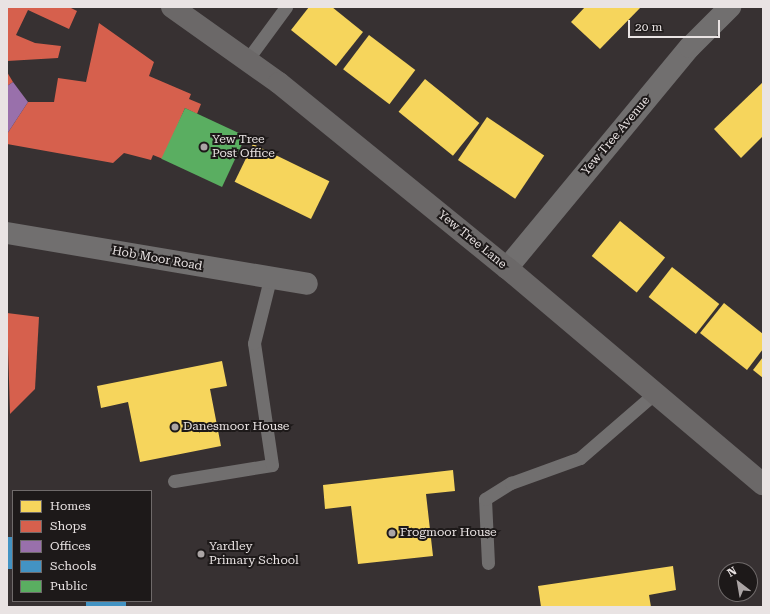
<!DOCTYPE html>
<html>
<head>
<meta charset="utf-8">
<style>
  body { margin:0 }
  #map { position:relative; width:770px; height:614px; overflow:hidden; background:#373132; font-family:"Roboto Serif",serif }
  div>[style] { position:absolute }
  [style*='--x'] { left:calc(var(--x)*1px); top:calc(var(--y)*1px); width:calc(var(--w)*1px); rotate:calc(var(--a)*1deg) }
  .homes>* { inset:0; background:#f6d55c; transform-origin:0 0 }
  .shops>* { inset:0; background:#d6604d }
  .offices>* { inset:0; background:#9970ab }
  .schools>* { inset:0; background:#4393c3; transform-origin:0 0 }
  .public>* { inset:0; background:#5aae61; transform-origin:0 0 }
  .lane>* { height:13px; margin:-6.5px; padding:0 6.5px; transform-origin:6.5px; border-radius:6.5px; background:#716f6f }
  .street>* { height:22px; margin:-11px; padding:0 11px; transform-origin:11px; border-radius:11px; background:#716f6f }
  .secondary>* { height:22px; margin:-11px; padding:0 11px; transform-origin:11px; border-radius:11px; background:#6b6868 }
  .dots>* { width:11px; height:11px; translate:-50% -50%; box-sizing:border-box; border:2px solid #1d1919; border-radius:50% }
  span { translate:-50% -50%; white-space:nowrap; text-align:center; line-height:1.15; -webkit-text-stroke:4px #1d1919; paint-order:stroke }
  .street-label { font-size:12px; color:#e9e3e3 }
  .poi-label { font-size:12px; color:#e9e3e3 }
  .left { translate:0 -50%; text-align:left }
  .frame { position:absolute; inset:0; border:8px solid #e9e3e3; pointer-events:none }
  .legend { position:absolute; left:12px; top:490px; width:140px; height:112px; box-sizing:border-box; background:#1d1919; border:1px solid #6f6a6a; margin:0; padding:5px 7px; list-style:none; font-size:12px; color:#e9e3e3 }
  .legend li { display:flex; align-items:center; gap:8px; height:20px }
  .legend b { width:20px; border:1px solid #6f6a6a }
  .north { position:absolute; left:718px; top:562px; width:40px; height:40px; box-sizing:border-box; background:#1d1919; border:1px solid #6f6a6a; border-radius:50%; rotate:329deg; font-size:11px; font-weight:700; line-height:16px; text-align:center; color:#e9e3e3 }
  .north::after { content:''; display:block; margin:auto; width:14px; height:18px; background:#aba5a5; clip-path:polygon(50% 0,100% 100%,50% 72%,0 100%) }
  .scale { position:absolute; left:628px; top:20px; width:92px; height:18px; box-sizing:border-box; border:2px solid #e9e3e3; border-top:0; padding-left:5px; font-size:12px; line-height:14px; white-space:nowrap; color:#e9e3e3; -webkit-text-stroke:3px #1d1919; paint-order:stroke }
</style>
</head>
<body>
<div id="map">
  <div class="homes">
    <div style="clip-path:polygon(309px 7px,332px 7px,363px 32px,336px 66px,291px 30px)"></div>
    <div style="clip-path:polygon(585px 7px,641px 7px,600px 49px,571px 22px)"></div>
    <div style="left:369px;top:35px;width:58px;height:43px;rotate:37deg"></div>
    <div style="left:425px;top:79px;width:70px;height:42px;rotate:39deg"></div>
    <div style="clip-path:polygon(763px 82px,763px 136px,741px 158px,714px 129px)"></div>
    <div style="left:487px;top:117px;width:69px;height:52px;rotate:34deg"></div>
    <div style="left:253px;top:144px;width:85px;height:42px;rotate:26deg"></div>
    <div style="left:620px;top:221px;width:58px;height:45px;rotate:39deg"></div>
    <div style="left:672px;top:267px;width:60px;height:38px;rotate:38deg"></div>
    <div style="clip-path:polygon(724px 303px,763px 334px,763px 349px,747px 370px,700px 333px)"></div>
    <div style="clip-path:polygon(763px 357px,763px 378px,753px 370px)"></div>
    <div style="clip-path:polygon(222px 361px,227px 386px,210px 389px,221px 446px,140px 462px,128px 402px,101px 408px,97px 386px)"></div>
    <div style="clip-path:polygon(453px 470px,455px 491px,426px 494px,433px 556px,358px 564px,351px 506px,325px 509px,323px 485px)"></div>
    <div style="clip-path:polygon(673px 566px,676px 590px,649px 595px,651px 607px,541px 607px,538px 586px)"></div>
  </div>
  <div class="shops">
    <div style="clip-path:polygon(7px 7px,69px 7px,77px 11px,69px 29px,28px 10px,16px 35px,35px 43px,61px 46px,58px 58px,7px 61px)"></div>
    <div style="clip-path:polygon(99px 23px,154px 62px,149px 76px,191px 94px,189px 99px,201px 104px,197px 114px,185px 108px,163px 159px,153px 155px,151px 160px,124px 153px,113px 163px,7px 144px,7px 134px,28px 102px,54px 102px,58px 78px,86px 82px)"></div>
    <div style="clip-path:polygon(7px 72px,13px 82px,7px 86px)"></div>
    <div style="clip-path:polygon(7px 313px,39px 317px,35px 389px,10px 414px)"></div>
  </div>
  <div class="offices">
    <div style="clip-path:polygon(13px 82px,28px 102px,7px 134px,7px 86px)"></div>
  </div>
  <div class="schools">
    <div style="left:7px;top:537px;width:6px;height:32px"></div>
    <div style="left:86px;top:601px;width:40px;height:6px"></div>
  </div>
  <div class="public">
    <div style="left:185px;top:108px;width:67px;height:56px;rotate:25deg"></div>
  </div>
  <div class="lane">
    <div style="--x:247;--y:60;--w:66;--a:-53.7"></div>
    <div style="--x:174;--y:481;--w:99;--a:-9.3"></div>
    <div style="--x:272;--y:465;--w:123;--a:-98.4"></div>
    <div style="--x:254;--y:343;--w:66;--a:-76"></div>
    <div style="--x:488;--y:563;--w:64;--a:-92.7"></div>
    <div style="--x:485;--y:499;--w:31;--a:-32"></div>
    <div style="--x:511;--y:483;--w:73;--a:-19.9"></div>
    <div style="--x:580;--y:458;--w:98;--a:-40.9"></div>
  </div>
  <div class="street">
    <div style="--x:7;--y:233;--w:304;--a:9.6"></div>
    <div style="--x:507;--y:268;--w:287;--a:-50.4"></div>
    <div style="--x:690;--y:47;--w:57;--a:-45"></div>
  </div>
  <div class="secondary">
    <div style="--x:172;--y:7;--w:131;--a:35.4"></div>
    <div style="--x:279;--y:83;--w:294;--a:39.1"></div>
    <div style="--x:507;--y:268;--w:335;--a:40.2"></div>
  </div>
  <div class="dots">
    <div style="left:204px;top:147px;background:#aba5a5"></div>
    <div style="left:175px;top:427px;background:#aba5a5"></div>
    <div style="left:392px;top:533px;background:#aba5a5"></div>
    <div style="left:201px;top:554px;background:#aba5a5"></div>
  </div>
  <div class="street-label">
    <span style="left:616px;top:136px;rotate:-50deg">Yew Tree Avenue</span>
    <span style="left:472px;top:240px;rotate:39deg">Yew Tree Lane</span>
    <span style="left:157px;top:259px;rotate:10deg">Hob Moor Road</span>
  </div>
  <div class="poi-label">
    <span class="left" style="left:212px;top:147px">Yew Tree<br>Post Office</span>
    <span class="left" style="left:183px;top:427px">Danesmoor House</span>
    <span class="left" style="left:400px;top:533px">Frogmoor House</span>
    <span class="left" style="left:209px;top:554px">Yardley<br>Primary School</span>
  </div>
  <div class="frame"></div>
  <ul class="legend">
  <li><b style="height:11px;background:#f6d55c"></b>Homes</li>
  <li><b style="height:11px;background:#d6604d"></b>Shops</li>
  <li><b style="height:11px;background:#9970ab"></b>Offices</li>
  <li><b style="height:11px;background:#4393c3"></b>Schools</li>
  <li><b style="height:11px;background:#5aae61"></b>Public</li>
  </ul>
  <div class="north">N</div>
  <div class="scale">20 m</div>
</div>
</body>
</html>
